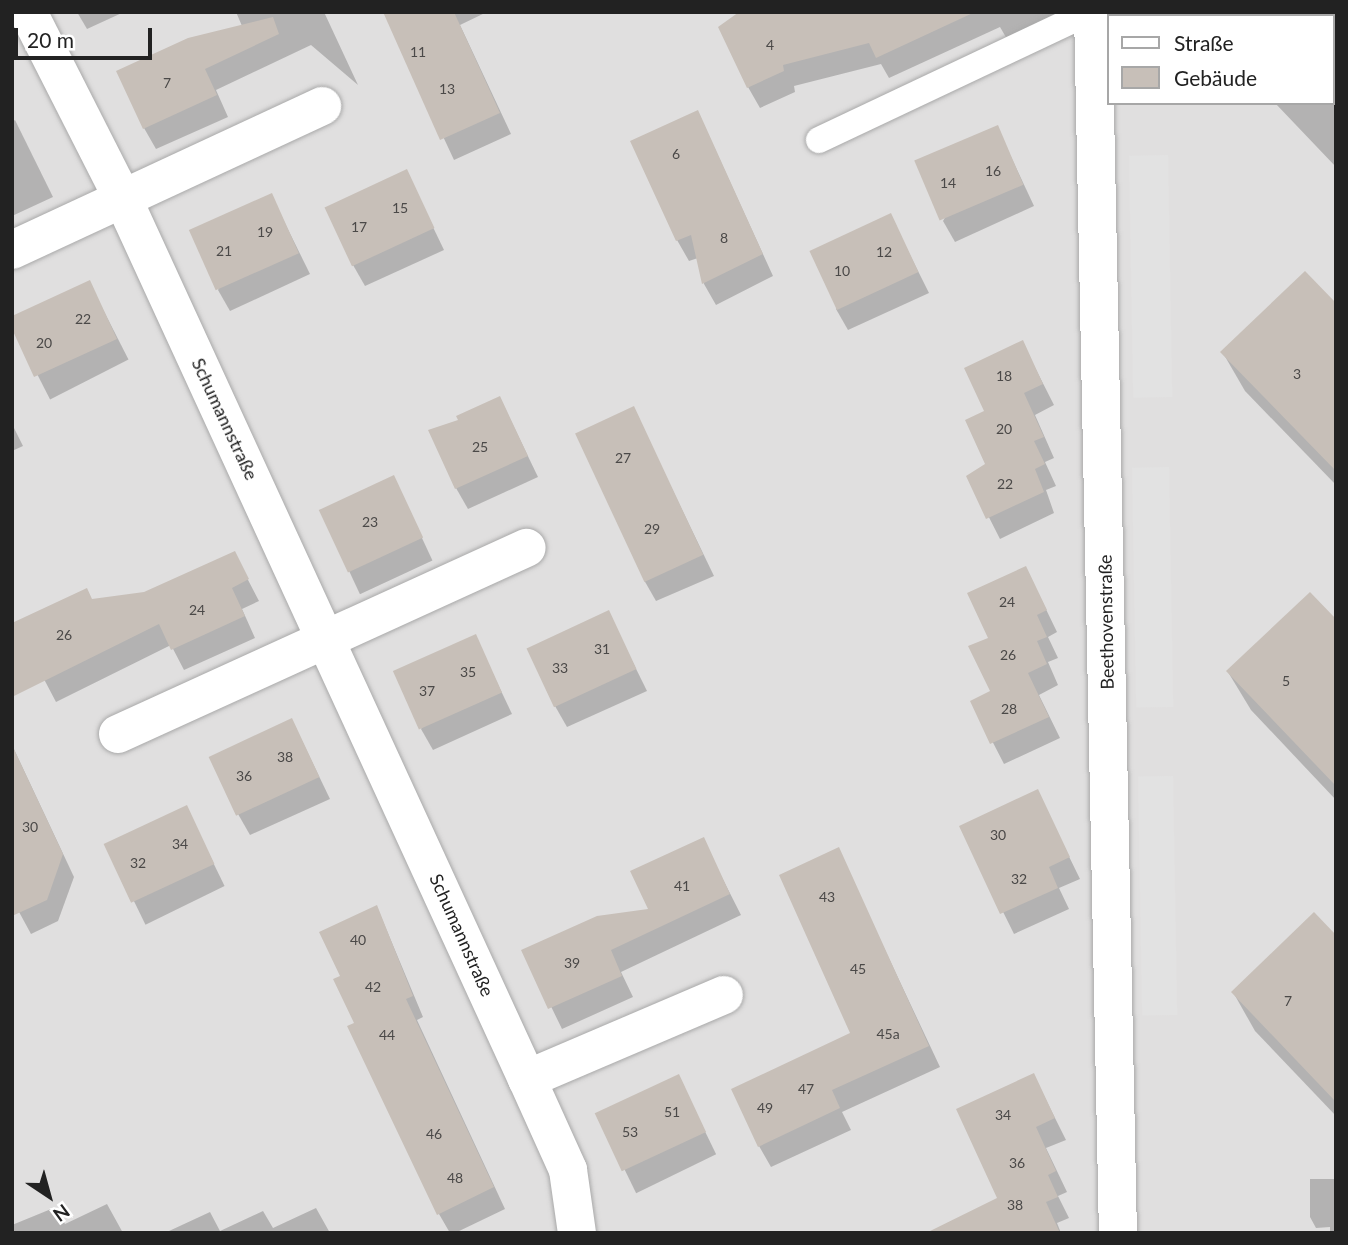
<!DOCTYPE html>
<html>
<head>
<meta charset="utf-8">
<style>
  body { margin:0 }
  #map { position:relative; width:1348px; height:1245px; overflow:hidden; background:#f2efe9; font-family:Lato,sans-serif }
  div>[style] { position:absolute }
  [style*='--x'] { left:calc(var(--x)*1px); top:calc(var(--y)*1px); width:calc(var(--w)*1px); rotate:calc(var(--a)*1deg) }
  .residential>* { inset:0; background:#e0dfdf }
  .parking>* { inset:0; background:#e2e2e2; transform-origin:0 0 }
  .shadow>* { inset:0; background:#0003; transform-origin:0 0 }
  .building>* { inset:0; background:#c7bfb8; transform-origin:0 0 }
  .roads { filter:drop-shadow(0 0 2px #a9a9a9) drop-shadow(0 0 2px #a9a9a9) }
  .service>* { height:26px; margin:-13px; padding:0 13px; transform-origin:13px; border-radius:13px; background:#fff }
  .minor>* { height:38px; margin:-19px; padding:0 19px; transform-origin:19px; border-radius:19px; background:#fff }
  span { translate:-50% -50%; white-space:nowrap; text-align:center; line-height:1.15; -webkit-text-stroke:7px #fff; paint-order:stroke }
  .number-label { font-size:14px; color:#4b4948 }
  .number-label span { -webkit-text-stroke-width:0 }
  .street-label { font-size:18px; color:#222 }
  .frame { position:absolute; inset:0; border:14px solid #222; pointer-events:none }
  .legend { position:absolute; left:1107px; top:14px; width:228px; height:91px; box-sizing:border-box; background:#fff; border:2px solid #a7a7a7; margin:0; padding:9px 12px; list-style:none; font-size:21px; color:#222 }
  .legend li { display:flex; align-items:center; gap:14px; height:35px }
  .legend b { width:35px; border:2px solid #a7a7a7 }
  .north { position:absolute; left:14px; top:1161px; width:70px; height:70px; -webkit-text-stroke:5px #fff; paint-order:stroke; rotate:144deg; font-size:19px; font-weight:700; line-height:28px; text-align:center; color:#222 }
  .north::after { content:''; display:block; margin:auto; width:24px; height:32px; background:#222; clip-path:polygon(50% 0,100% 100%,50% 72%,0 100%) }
  .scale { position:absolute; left:14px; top:28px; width:138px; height:32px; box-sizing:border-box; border:4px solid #222; border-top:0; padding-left:9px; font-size:21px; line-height:24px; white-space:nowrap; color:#222; -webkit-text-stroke:5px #fff; paint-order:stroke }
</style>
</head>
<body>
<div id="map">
  <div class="residential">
    <div style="clip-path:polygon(evenodd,12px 12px,1336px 12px,1336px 1233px,12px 1233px,12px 12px,1108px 16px,1332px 16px,1332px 103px,1108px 103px,1108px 16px)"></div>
  </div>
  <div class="parking">
    <div style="left:1168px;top:155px;width:242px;height:39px;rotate:89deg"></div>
    <div style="left:1169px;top:467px;width:240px;height:37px;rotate:89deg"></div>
    <div style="left:1173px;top:776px;width:239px;height:35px;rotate:89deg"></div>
  </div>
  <div class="shadow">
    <div style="clip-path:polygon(77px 12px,124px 12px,87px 29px)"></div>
    <div style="clip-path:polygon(236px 12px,324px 12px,358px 85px,311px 45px,216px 90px,228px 117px,156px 149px,144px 128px,242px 26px)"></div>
    <div style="clip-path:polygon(385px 12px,487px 12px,460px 25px,511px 134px,454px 160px)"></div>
    <div style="clip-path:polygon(833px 12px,1058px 12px,1059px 15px,1007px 39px,1000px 27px,889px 78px,881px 64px,794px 86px,795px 92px,760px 108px,748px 87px)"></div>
    <div style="clip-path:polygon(1238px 12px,1336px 12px,1336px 167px,1275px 103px,1332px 103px,1332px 16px,1234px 16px)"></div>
    <div style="clip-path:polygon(698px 112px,773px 276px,716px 305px,704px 284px,698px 258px,689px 261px,677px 240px)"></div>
    <div style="clip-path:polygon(15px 120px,53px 197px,12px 216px,12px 122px)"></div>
    <div style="clip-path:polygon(997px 127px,1034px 206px,955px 242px,943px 221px)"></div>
    <div style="clip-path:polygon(406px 171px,444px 250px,365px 286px,353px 265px)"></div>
    <div style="clip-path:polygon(271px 195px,310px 274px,230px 311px,218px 290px)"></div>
    <div style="clip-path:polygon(890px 215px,929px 293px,848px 330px,836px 309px)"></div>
    <div style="left:89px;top:282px;width:87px;height:88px;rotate:63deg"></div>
    <div style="clip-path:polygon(1336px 305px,1336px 485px,1245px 391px,1223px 353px)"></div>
    <div style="clip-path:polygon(1022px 342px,1054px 405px,1035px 415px,1054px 458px,1045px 462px,1056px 486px,1046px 490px,1054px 513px,1000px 539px,968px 476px,987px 464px,986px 412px)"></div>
    <div style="clip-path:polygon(500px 398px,538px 477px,468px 509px,456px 488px,460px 421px)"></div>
    <div style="clip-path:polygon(633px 408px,714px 576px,656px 601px,644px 580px)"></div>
    <div style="clip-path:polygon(12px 424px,23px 446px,12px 451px)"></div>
    <div style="left:394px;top:478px;width:91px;height:80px;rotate:65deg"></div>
    <div style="clip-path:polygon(234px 553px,259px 601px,242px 609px,255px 638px,184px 670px,171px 645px,56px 702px,15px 624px,92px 601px,145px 594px)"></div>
    <div style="clip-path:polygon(1026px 568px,1057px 632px,1048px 637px,1058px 658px,1048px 662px,1058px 685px,1039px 695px,1060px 738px,1004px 764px,972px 702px,992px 692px,990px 639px)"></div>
    <div style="clip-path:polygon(608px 612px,647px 691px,567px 727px,555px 706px)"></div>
    <div style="clip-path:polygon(1336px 621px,1336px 800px,1251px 710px,1228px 672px)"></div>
    <div style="clip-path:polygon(475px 636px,512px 714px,433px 750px,421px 729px)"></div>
    <div style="clip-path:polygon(292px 720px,330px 799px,250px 835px,238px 814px)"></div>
    <div style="clip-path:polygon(12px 745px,74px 877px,58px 921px,31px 934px,12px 899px)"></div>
    <div style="clip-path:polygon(1037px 791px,1080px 879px,1059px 888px,1069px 909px,1014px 934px,961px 827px)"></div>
    <div style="left:186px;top:807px;width:88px;height:88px;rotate:64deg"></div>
    <div style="clip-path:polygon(703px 840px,741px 915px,621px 972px,633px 997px,562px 1029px,524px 951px,650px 910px)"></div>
    <div style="clip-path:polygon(838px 850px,940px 1067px,842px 1112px,851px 1130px,771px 1167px,759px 1146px,853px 1034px)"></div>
    <div style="clip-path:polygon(377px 907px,423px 1017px,417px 1020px,505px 1209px,455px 1233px,450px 1233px,439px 1214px,356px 1024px,342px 977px)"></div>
    <div style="clip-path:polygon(1336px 937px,1336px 1116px,1255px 1031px,1233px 992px)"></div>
    <div style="left:678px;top:1076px;width:87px;height:89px;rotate:64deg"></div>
    <div style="clip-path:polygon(1034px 1076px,1066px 1140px,1046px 1148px,1067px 1192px,1058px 1196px,1069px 1218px,1057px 1223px,1061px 1233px,990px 1233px)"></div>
    <div style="clip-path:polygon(1310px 1179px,1336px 1179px,1336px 1233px,1330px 1233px,1330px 1227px,1316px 1228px,1310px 1217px)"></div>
    <div style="clip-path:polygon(107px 1204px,123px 1233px,12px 1233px,12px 1225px,56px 1207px,65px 1224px)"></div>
    <div style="clip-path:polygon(316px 1208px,330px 1233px,169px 1231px,210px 1212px,220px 1231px,263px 1211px,273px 1228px)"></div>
  </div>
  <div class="building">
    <div style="clip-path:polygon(383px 12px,454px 12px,500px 113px,440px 140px)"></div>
    <div style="clip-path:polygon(739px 12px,975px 12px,876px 58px,869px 43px,783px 65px,784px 71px,747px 88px,718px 27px)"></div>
    <div style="clip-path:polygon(273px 17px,279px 34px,205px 69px,217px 95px,143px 129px,116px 71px,188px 38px)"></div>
    <div style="clip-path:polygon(698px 110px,763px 254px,702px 284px,691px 235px,676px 241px,630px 141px)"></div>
    <div style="left:998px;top:125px;width:65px;height:91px;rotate:67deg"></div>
    <div style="left:407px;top:169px;width:65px;height:91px;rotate:65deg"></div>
    <div style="left:272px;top:193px;width:66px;height:91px;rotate:66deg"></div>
    <div style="left:891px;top:213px;width:65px;height:90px;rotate:65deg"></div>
    <div style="clip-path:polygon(1305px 271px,1336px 303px,1336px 471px,1220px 352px)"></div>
    <div style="clip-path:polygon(90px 280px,117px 339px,34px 377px,12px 329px,12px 316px)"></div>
    <div style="clip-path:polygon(1023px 340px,1043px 384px,1024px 393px,1044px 437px,1034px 441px,1045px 464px,1035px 469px,1044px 492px,986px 519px,966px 476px,985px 464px,965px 420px,984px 411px,964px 368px)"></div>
    <div style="clip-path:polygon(500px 396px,528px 456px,455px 489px,428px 430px,458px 420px,456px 416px)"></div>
    <div style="left:634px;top:406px;width:164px;height:65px;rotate:65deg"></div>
    <div style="left:394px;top:475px;width:69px;height:83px;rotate:65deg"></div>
    <div style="clip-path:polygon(235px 551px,249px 579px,232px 588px,245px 616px,171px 650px,159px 624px,12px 697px,12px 623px,87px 588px,92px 599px,144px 592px)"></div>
    <div style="clip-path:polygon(1026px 566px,1047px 610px,1037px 615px,1047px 637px,1037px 641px,1047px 664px,1028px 673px,1049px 717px,990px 744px,970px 701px,990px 691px,968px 646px,988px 638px,967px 593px)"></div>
    <div style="clip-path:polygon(1310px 592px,1336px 619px,1336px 786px,1226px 671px)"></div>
    <div style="left:609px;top:610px;width:65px;height:91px;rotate:65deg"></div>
    <div style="left:476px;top:634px;width:64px;height:91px;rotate:66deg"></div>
    <div style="left:292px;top:718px;width:65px;height:92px;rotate:65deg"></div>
    <div style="clip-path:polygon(12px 745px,63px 854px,47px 900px,12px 916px)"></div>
    <div style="clip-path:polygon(1038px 789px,1070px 857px,1049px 867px,1058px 888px,1000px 914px,959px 826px)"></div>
    <div style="left:187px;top:805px;width:65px;height:92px;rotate:65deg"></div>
    <div style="clip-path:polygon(704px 837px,730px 894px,611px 950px,622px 976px,548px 1009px,521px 950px,597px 916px,648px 909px,630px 871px)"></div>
    <div style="clip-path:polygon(839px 847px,929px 1046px,832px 1090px,840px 1108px,758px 1147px,731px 1089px,850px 1033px,779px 875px)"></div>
    <div style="clip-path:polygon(377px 905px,413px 996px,406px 999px,494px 1187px,437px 1215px,347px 1026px,354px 1023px,333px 979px,340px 976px,319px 932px)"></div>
    <div style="clip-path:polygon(1314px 912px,1336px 935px,1336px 1102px,1231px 992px)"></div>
    <div style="clip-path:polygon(1034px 1073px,1055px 1118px,1036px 1127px,1056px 1171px,1048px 1175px,1058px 1197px,1046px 1202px,1060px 1233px,926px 1233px,997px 1198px,956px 1109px)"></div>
    <div style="left:679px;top:1074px;width:64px;height:93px;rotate:65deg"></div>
  </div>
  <div class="roads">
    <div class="service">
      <div style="--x:819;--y:140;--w:300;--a:-25.3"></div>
    </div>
    <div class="minor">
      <div style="--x:28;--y:12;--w:210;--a:63.1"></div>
      <div style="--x:123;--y:199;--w:968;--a:65.34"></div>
      <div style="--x:527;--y:1079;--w:100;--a:65.7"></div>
      <div style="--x:568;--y:1170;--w:64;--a:81.9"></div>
      <div style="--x:1093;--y:12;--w:1221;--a:88.83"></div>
      <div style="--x:12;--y:250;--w:342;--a:-24.9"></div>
      <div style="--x:118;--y:734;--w:449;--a:-24.5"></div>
      <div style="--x:527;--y:1079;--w:214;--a:-23.1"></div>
    </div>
  </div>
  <div class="number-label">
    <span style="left:770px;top:45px">4</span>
    <span style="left:418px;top:52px">11</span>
    <span style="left:167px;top:83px">7</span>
    <span style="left:447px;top:89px">13</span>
    <span style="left:676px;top:154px">6</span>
    <span style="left:993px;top:171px">16</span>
    <span style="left:948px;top:183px">14</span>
    <span style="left:400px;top:208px">15</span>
    <span style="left:359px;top:227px">17</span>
    <span style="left:265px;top:232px">19</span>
    <span style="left:724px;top:238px">8</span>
    <span style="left:224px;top:251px">21</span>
    <span style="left:884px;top:252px">12</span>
    <span style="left:842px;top:271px">10</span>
    <span style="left:83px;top:319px">22</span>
    <span style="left:44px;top:343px">20</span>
    <span style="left:1297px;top:374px">3</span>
    <span style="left:1004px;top:376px">18</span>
    <span style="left:1004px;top:429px">20</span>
    <span style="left:480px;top:447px">25</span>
    <span style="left:623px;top:458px">27</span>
    <span style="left:1005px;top:484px">22</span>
    <span style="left:370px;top:522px">23</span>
    <span style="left:652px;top:529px">29</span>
    <span style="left:1007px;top:602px">24</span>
    <span style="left:197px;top:610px">24</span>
    <span style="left:64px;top:635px">26</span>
    <span style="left:602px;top:649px">31</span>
    <span style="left:1008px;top:655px">26</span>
    <span style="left:560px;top:668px">33</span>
    <span style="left:468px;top:672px">35</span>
    <span style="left:1286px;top:681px">5</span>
    <span style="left:427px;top:691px">37</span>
    <span style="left:1009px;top:709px">28</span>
    <span style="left:285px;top:757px">38</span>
    <span style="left:244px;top:776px">36</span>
    <span style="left:30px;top:827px">30</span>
    <span style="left:998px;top:835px">30</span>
    <span style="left:180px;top:844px">34</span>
    <span style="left:138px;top:863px">32</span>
    <span style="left:1019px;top:879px">32</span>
    <span style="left:682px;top:886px">41</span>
    <span style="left:827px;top:897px">43</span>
    <span style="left:358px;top:940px">40</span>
    <span style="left:572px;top:963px">39</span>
    <span style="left:858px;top:969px">45</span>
    <span style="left:373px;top:987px">42</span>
    <span style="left:1288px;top:1001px">7</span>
    <span style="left:888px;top:1034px">45a</span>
    <span style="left:387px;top:1035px">44</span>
    <span style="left:806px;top:1089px">47</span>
    <span style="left:765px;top:1108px">49</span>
    <span style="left:672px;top:1112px">51</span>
    <span style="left:1003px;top:1115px">34</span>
    <span style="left:630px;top:1132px">53</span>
    <span style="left:434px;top:1134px">46</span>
    <span style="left:1017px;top:1163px">36</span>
    <span style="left:455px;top:1178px">48</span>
    <span style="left:1015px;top:1205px">38</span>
  </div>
  <div class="street-label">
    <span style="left:225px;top:419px;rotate:65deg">Schumannstraße</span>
    <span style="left:1106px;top:622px;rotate:-91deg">Beethovenstraße</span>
    <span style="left:462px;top:935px;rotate:66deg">Schumannstraße</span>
  </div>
  <div class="frame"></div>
  <ul class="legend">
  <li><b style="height:9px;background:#fff"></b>Straße</li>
  <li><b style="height:19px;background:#c7bfb8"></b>Gebäude</li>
  </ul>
  <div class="north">N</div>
  <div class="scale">20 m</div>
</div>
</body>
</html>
